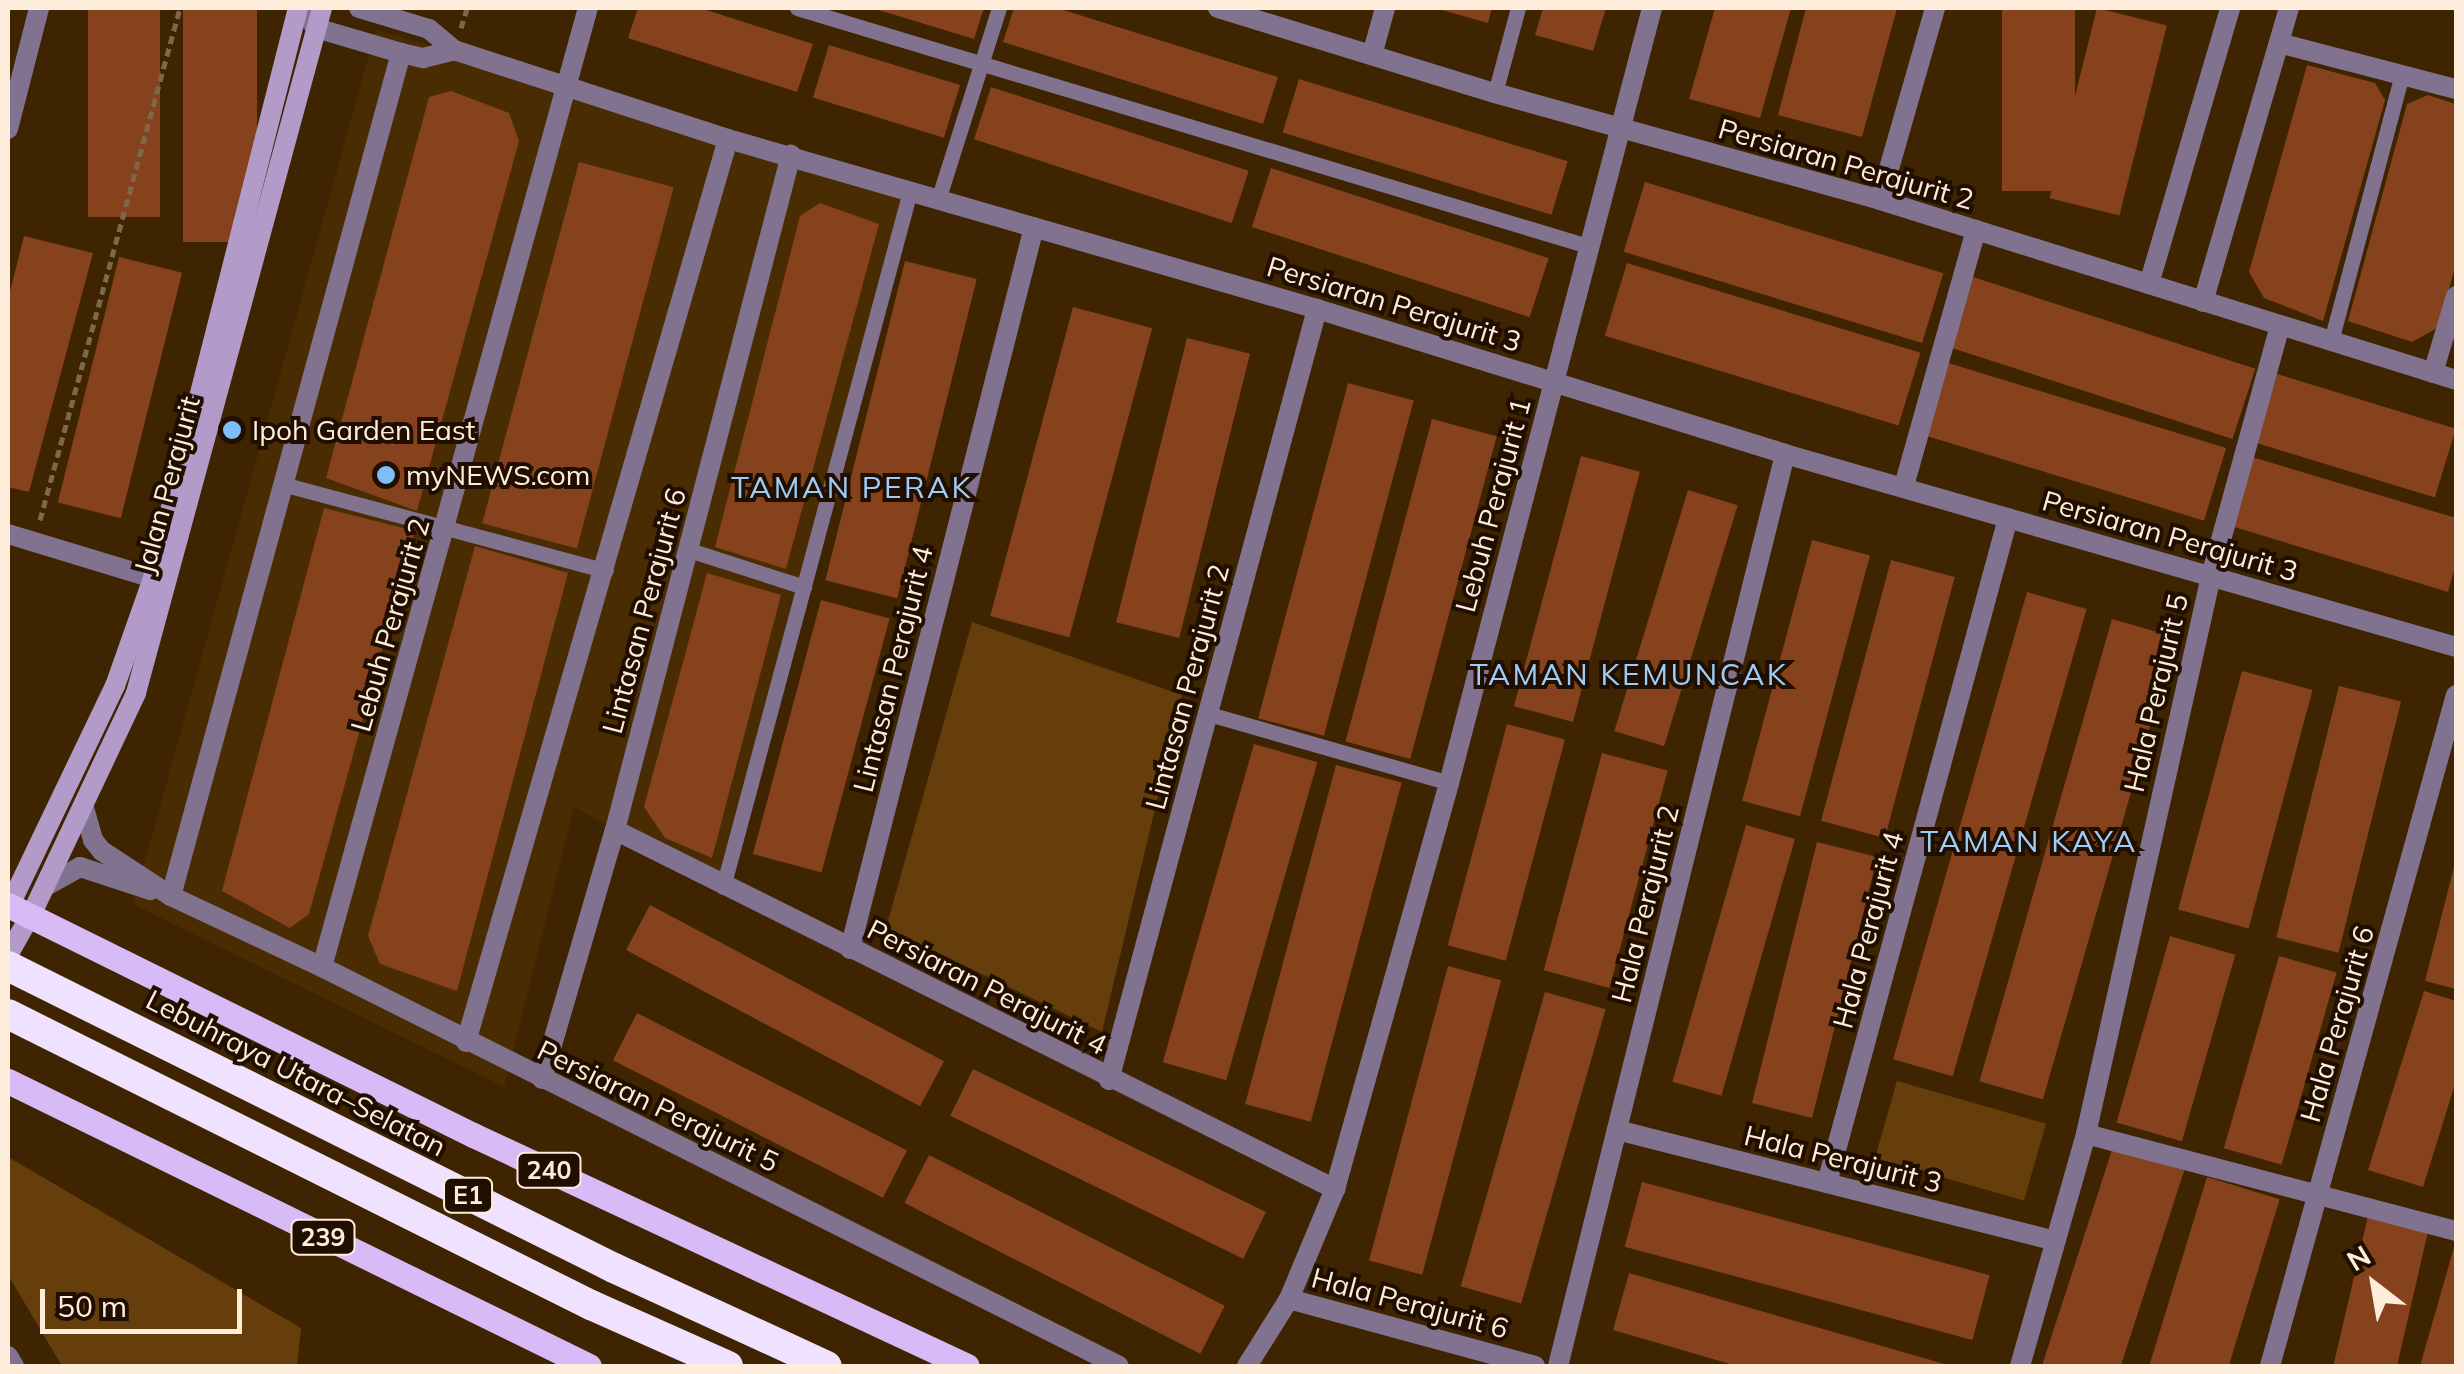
<!DOCTYPE html>
<html>
<head>
<meta charset="utf-8">
<style>
  body { margin:0 }
  #map { position:relative; width:2464px; height:1374px; overflow:hidden; background:#3f2401; font-family:Mulish,sans-serif }
  div>[style] { position:absolute }
  [style*='--x'] { left:calc(var(--x)*1px); top:calc(var(--y)*1px); width:calc(var(--w)*1px); rotate:calc(var(--a)*1deg) }
  .built>* { inset:0; background:#4a2c03 }
  .green>* { inset:0; background:#653e0c; transform-origin:0 0 }
  .building>* { inset:0; background:#85421d; transform-origin:0 0 }
  .path>* { height:5px; margin-top:-2.5px; transform-origin:0; background:repeating-linear-gradient(90deg,#7f674a 0 8px,transparent 0 13px) }
  .lane>* { height:15px; margin:-7.5px; padding:0 7.5px; transform-origin:7.5px; border-radius:7.5px; background:#817390 }
  .street>* { height:20px; margin:-10px; padding:0 10px; transform-origin:10px; border-radius:10px; background:#817390 }
  .secondary>* { height:20px; margin:-10px; padding:0 10px; transform-origin:10px; border-radius:10px; background:#b29bc9 }
  .primary>* { height:25px; margin:-12.5px; padding:0 12.5px; transform-origin:12.5px; border-radius:12.5px; background:#d8baf6 }
  .highway>* { height:30px; margin:-15px; padding:0 15px; transform-origin:15px; border-radius:15px; background:#f0e2ff }
  .dots>* { width:28px; height:28px; translate:-50% -50%; box-sizing:border-box; border:5px solid #200f00; border-radius:50% }
  span { translate:-50% -50%; white-space:nowrap; text-align:center; line-height:1.15; -webkit-text-stroke:8px #200f00; paint-order:stroke }
  .shield-label span { padding:2px 8px; background:#200f00; border:2px solid; border-radius:8px; -webkit-text-stroke-width:0 }
  .shield-label { font-size:25px; color:#ffeddb; font-weight:700 }
  .street-label { font-size:28px; color:#ffeddb }
  .poi-label { font-size:28px; color:#ffeddb }
  .left { translate:0 -50%; text-align:left }
  .neighbourhood-label { font-size:30px; color:#9ecdf9; letter-spacing:2.5px }
  .frame { position:absolute; inset:0; border:10px solid #ffeddb; pointer-events:none }
  .north { position:absolute; left:2324px; top:1234px; width:100px; height:100px; -webkit-text-stroke:8px #200f00; paint-order:stroke; rotate:329deg; font-size:28px; font-weight:700; line-height:40px; text-align:center; color:#ffeddb }
  .north::after { content:''; display:block; margin:auto; width:35px; height:45px; background:#ffeddb; clip-path:polygon(50% 0,100% 100%,50% 72%,0 100%) }
  .scale { position:absolute; left:40px; top:1289px; width:202px; height:45px; box-sizing:border-box; border:5px solid #ffeddb; border-top:0; padding-left:12px; font-size:30px; line-height:35px; white-space:nowrap; color:#ffeddb; -webkit-text-stroke:8px #200f00; paint-order:stroke }
</style>
</head>
<body>
<div id="map">
  <div class="built">
    <div style="clip-path:polygon(376px 30px,910px 185px,723px 887px,574px 807px,504px 1087px,133px 904px)"></div>
  </div>
  <div class="green">
    <div style="clip-path:polygon(972px 622px,1182px 695px,1102px 1032px,886px 928px)"></div>
    <div style="left:1897px;top:1081px;width:155px;height:80px;rotate:16deg"></div>
    <div style="clip-path:polygon(8px 1157px,301px 1328px,297px 1366px,62px 1366px,8px 1275px)"></div>
  </div>
  <div class="building">
    <div style="left:88px;top:8px;width:72px;height:209px"></div>
    <div style="left:183px;top:8px;width:74px;height:234px"></div>
    <div style="clip-path:polygon(638px 8px,700px 8px,813px 44px,797px 92px,628px 38px)"></div>
    <div style="clip-path:polygon(872px 8px,984px 8px,974px 39px)"></div>
    <div style="clip-path:polygon(1014px 8px,1057px 8px,1278px 77px,1263px 124px,1003px 42px)"></div>
    <div style="clip-path:polygon(1435px 8px,1492px 8px,1488px 23px)"></div>
    <div style="clip-path:polygon(1543px 8px,1606px 8px,1593px 51px,1535px 35px)"></div>
    <div style="clip-path:polygon(1715px 8px,1791px 8px,1760px 118px,1689px 99px)"></div>
    <div style="clip-path:polygon(1806px 8px,1897px 8px,1862px 137px,1778px 115px)"></div>
    <div style="left:2002px;top:8px;width:73px;height:183px"></div>
    <div style="left:2097px;top:8px;width:72px;height:196px;rotate:14deg"></div>
    <div style="left:829px;top:45px;width:137px;height:55px;rotate:17deg"></div>
    <div style="clip-path:polygon(2307px 65px,2375px 83px,2385px 100px,2323px 321px,2264px 298px,2249px 272px)"></div>
    <div style="left:1299px;top:79px;width:281px;height:56px;rotate:17deg"></div>
    <div style="left:991px;top:87px;width:271px;height:55px;rotate:18deg"></div>
    <div style="clip-path:polygon(451px 91px,509px 113px,519px 141px,417px 511px,326px 478px,429px 97px)"></div>
    <div style="clip-path:polygon(2428px 95px,2456px 104px,2456px 263px,2439px 327px,2412px 342px,2348px 321px,2407px 104px)"></div>
    <div style="left:579px;top:162px;width:98px;height:374px;rotate:15deg"></div>
    <div style="left:1271px;top:168px;width:292px;height:62px;rotate:18deg"></div>
    <div style="left:1645px;top:182px;width:312px;height:73px;rotate:17deg"></div>
    <div style="clip-path:polygon(820px 203px,879px 224px,786px 569px,715px 547px,800px 216px)"></div>
    <div style="clip-path:polygon(24px 236px,93px 253px,29px 492px,8px 487px,8px 299px)"></div>
    <div style="left:119px;top:257px;width:65px;height:253px;rotate:14deg"></div>
    <div style="left:905px;top:261px;width:74px;height:329px;rotate:14deg"></div>
    <div style="left:1627px;top:263px;width:307px;height:76px;rotate:17deg"></div>
    <div style="left:1970px;top:276px;width:300px;height:74px;rotate:18deg"></div>
    <div style="left:1073px;top:307px;width:82px;height:320px;rotate:15deg"></div>
    <div style="left:1187px;top:338px;width:65px;height:293px;rotate:14deg"></div>
    <div style="left:1945px;top:362px;width:294px;height:76px;rotate:17deg"></div>
    <div style="left:2277px;top:374px;width:187px;height:72px;rotate:17deg"></div>
    <div style="left:1348px;top:383px;width:68px;height:347px;rotate:15deg"></div>
    <div style="left:1432px;top:419px;width:67px;height:334px;rotate:15deg"></div>
    <div style="left:1581px;top:456px;width:61px;height:259px;rotate:15deg"></div>
    <div style="clip-path:polygon(2252px 457px,2456px 518px,2456px 563px,2448px 592px,2231px 526px)"></div>
    <div style="left:1688px;top:490px;width:52px;height:252px;rotate:17deg"></div>
    <div style="clip-path:polygon(324px 508px,415px 531px,309px 914px,290px 928px,222px 891px)"></div>
    <div style="left:1812px;top:540px;width:60px;height:270px;rotate:15deg"></div>
    <div style="clip-path:polygon(475px 546px,568px 573px,457px 991px,380px 964px,368px 936px)"></div>
    <div style="left:1891px;top:560px;width:66px;height:270px;rotate:15deg"></div>
    <div style="clip-path:polygon(707px 573px,781px 595px,712px 858px,665px 838px,644px 807px)"></div>
    <div style="left:2027px;top:592px;width:62px;height:486px;rotate:16deg"></div>
    <div style="left:821px;top:600px;width:71px;height:263px;rotate:15deg"></div>
    <div style="left:2112px;top:619px;width:66px;height:481px;rotate:16deg"></div>
    <div style="left:2242px;top:671px;width:73px;height:247px;rotate:15deg"></div>
    <div style="left:2339px;top:686px;width:64px;height:259px;rotate:14deg"></div>
    <div style="left:1507px;top:724px;width:60px;height:229px;rotate:15deg"></div>
    <div style="left:1254px;top:744px;width:66px;height:331px;rotate:16deg"></div>
    <div style="left:1602px;top:753px;width:68px;height:225px;rotate:15deg"></div>
    <div style="left:1336px;top:765px;width:68px;height:351px;rotate:15deg"></div>
    <div style="left:1746px;top:825px;width:51px;height:267px;rotate:16deg"></div>
    <div style="left:1817px;top:842px;width:62px;height:269px;rotate:14deg"></div>
    <div style="clip-path:polygon(2455px 863px,2456px 863px,2456px 989px,2425px 981px)"></div>
    <div style="left:650px;top:905px;width:333px;height:51px;rotate:28deg"></div>
    <div style="left:2170px;top:936px;width:68px;height:194px;rotate:16deg"></div>
    <div style="left:2279px;top:956px;width:60px;height:200px;rotate:16deg"></div>
    <div style="left:1448px;top:966px;width:55px;height:305px;rotate:15deg"></div>
    <div style="clip-path:polygon(2424px 991px,2456px 1001px,2456px 1081px,2423px 1187px,2368px 1170px)"></div>
    <div style="left:1545px;top:992px;width:63px;height:306px;rotate:16deg"></div>
    <div style="left:637px;top:1013px;width:303px;height:53px;rotate:27deg"></div>
    <div style="left:973px;top:1069px;width:326px;height:52px;rotate:26deg"></div>
    <div style="left:2113px;top:1147px;width:75px;height:230px;rotate:18deg"></div>
    <div style="left:929px;top:1155px;width:332px;height:54px;rotate:27deg"></div>
    <div style="left:2207px;top:1177px;width:76px;height:198px;rotate:17deg"></div>
    <div style="left:1642px;top:1182px;width:360px;height:67px;rotate:15deg"></div>
    <div style="left:2368px;top:1216px;width:62px;height:155px;rotate:13deg"></div>
    <div style="clip-path:polygon(2455px 1244px,2456px 1366px,2420px 1366px)"></div>
    <div style="clip-path:polygon(1629px 1273px,1948px 1365px,1948px 1366px,1737px 1366px,1613px 1330px)"></div>
  </div>
  <div class="path">
    <div style="--x:461;--y:28;--w:21;--a:-73"></div>
    <div style="--x:40;--y:520;--w:531;--a:-74.71"></div>
  </div>
  <div class="lane">
    <div style="--x:797;--y:8;--w:829;--a:16.75"></div>
    <div style="--x:1495;--y:93;--w:88;--a:-74.9"></div>
    <div style="--x:938;--y:200;--w:201;--a:-72.4"></div>
    <div style="--x:2331;--y:341;--w:275;--a:-75.1"></div>
    <div style="--x:286;--y:485;--w:331;--a:15"></div>
    <div style="--x:689;--y:550;--w:121;--a:17.8"></div>
    <div style="--x:1209;--y:714;--w:250;--a:16"></div>
    <div style="--x:723;--y:887;--w:721;--a:-74.96"></div>
  </div>
  <div class="street">
    <div style="--x:301;--y:8;--w:25;--a:53"></div>
    <div style="--x:316;--y:28;--w:89;--a:16.4"></div>
    <div style="--x:401;--y:53;--w:23;--a:13"></div>
    <div style="--x:423;--y:58;--w:32;--a:-14"></div>
    <div style="--x:454;--y:50;--w:288;--a:18"></div>
    <div style="--x:728;--y:139;--w:613;--a:16.1"></div>
    <div style="--x:1317;--y:309;--w:490;--a:17.2"></div>
    <div style="--x:1785;--y:454;--w:698;--a:16.05"></div>
    <div style="--x:359;--y:8;--w:73;--a:16.7"></div>
    <div style="--x:429;--y:29;--w:33;--a:40"></div>
    <div style="--x:1218;--y:8;--w:290;--a:17.1"></div>
    <div style="--x:1495;--y:93;--w:400;--a:15.5"></div>
    <div style="--x:1880;--y:200;--w:603;--a:17.35"></div>
    <div style="--x:2279;--y:43;--w:183;--a:14.6"></div>
    <div style="--x:1372;--y:55;--w:49;--a:-74.5"></div>
    <div style="--x:8;--y:129;--w:125;--a:-75.6"></div>
    <div style="--x:1880;--y:200;--w:200;--a:-74"></div>
    <div style="--x:2149;--y:284;--w:288;--a:-73.6"></div>
    <div style="--x:2203;--y:302;--w:306;--a:-73.7"></div>
    <div style="--x:2433;--y:373;--w:80;--a:-73.4"></div>
    <div style="--x:1904;--y:486;--w:266;--a:-74.3"></div>
    <div style="--x:8;--y:534;--w:152;--a:16.9"></div>
    <div style="--x:84;--y:808;--w:33;--a:74"></div>
    <div style="--x:93;--y:840;--w:14;--a:51"></div>
    <div style="--x:102;--y:851;--w:82;--a:33.1"></div>
    <div style="--x:171;--y:896;--w:167;--a:25.2"></div>
    <div style="--x:322;--y:967;--w:891;--a:26.59"></div>
    <div style="--x:615;--y:830;--w:805;--a:26.5"></div>
    <div style="--x:46;--y:886;--w:39;--a:-29"></div>
    <div style="--x:80;--y:867;--w:74;--a:18.2"></div>
    <div style="--x:171;--y:896;--w:874;--a:-74.74"></div>
    <div style="--x:850;--y:949;--w:745;--a:-75.7"></div>
    <div style="--x:322;--y:967;--w:995;--a:-74.5"></div>
    <div style="--x:466;--y:1042;--w:940;--a:-73.82"></div>
    <div style="--x:542;--y:1079;--w:259;--a:-73.7"></div>
    <div style="--x:615;--y:830;--w:698;--a:-75.39"></div>
    <div style="--x:1109;--y:1080;--w:799;--a:-74.9"></div>
    <div style="--x:1617;--y:1130;--w:452;--a:14.2"></div>
    <div style="--x:2086;--y:1134;--w:383;--a:14.7"></div>
    <div style="--x:1827;--y:1183;--w:689;--a:-74.77"></div>
    <div style="--x:1289;--y:1299;--w:119;--a:-67.3"></div>
    <div style="--x:1335;--y:1189;--w:422;--a:-74.3"></div>
    <div style="--x:1449;--y:783;--w:801;--a:-75.32"></div>
    <div style="--x:8;--y:1356;--w:12;--a:59"></div>
    <div style="--x:1247;--y:1366;--w:79;--a:-57.9"></div>
    <div style="--x:1289;--y:1299;--w:255;--a:15.2"></div>
    <div style="--x:1558;--y:1366;--w:940;--a:-76.02"></div>
    <div style="--x:2020;--y:1366;--w:241;--a:-74.1"></div>
    <div style="--x:2086;--y:1134;--w:572;--a:-77.37"></div>
    <div style="--x:2211;--y:576;--w:260;--a:-74.6"></div>
    <div style="--x:2270;--y:1366;--w:696;--a:-74.51"></div>
  </div>
  <div class="secondary">
    <div style="--x:8;--y:909;--w:247;--a:-64.4"></div>
    <div style="--x:115;--y:686;--w:114;--a:-70.6"></div>
    <div style="--x:153;--y:578;--w:588;--a:-75.73"></div>
    <div style="--x:8;--y:955;--w:53;--a:-60.5"></div>
    <div style="--x:34;--y:909;--w:239;--a:-64.7"></div>
    <div style="--x:136;--y:693;--w:710;--a:-74.81"></div>
  </div>
  <div class="primary">
    <div style="--x:8;--y:905;--w:519;--a:26.32"></div>
    <div style="--x:473;--y:1135;--w:545;--a:25.06"></div>
    <div style="--x:8;--y:1081;--w:647;--a:26.13"></div>
  </div>
  <div class="highway">
    <div style="--x:8;--y:966;--w:677;--a:26.49"></div>
    <div style="--x:614;--y:1268;--w:234;--a:24.7"></div>
    <div style="--x:8;--y:1014;--w:652;--a:26.53"></div>
    <div style="--x:591;--y:1305;--w:150;--a:24"></div>
  </div>
  <div class="dots">
    <div style="left:232px;top:430px;background:#7dbef9"></div>
    <div style="left:386px;top:475px;background:#7dbef9"></div>
  </div>
  <div class="shield-label">
    <span style="left:549px;top:1170px">240</span>
    <span style="left:468px;top:1195px">E1</span>
    <span style="left:323px;top:1237px">239</span>
  </div>
  <div class="street-label">
    <span style="left:1846px;top:164px;rotate:16deg">Persiaran Perajurit 2</span>
    <span style="left:1394px;top:304px;rotate:17deg">Persiaran Perajurit 3</span>
    <span style="left:167px;top:485px;rotate:-75deg">Jalan Perajurit</span>
    <span style="left:1493px;top:505px;rotate:-75deg">Lebuh Perajurit 1</span>
    <span style="left:2170px;top:536px;rotate:16deg">Persiaran Perajurit 3</span>
    <span style="left:644px;top:611px;rotate:-75deg">Lintasan Perajurit 6</span>
    <span style="left:390px;top:625px;rotate:-74deg">Lebuh Perajurit 2</span>
    <span style="left:893px;top:669px;rotate:-76deg">Lintasan Perajurit 4</span>
    <span style="left:1187px;top:687px;rotate:-75deg">Lintasan Perajurit 2</span>
    <span style="left:2156px;top:693px;rotate:-77deg">Hala Perajurit 5</span>
    <span style="left:1645px;top:904px;rotate:-76deg">Hala Perajurit 2</span>
    <span style="left:1868px;top:930px;rotate:-75deg">Hala Perajurit 4</span>
    <span style="left:987px;top:987px;rotate:27deg">Persiaran Perajurit 4</span>
    <span style="left:2337px;top:1024px;rotate:-74deg">Hala Perajurit 6</span>
    <span style="left:296px;top:1073px;rotate:27deg">Lebuhraya Utara–Selatan</span>
    <span style="left:658px;top:1106px;rotate:26deg">Persiaran Perajurit 5</span>
    <span style="left:1843px;top:1159px;rotate:14deg">Hala Perajurit 3</span>
    <span style="left:1410px;top:1303px;rotate:15deg">Hala Perajurit 6</span>
  </div>
  <div class="poi-label">
    <span class="left" style="left:252px;top:430px">Ipoh Garden East</span>
    <span class="left" style="left:406px;top:475px">myNEWS.com</span>
  </div>
  <div class="neighbourhood-label">
    <span style="left:852px;top:487px">TAMAN PERAK</span>
    <span style="left:1629px;top:674px">TAMAN KEMUNCAK</span>
    <span style="left:2029px;top:841px">TAMAN KAYA</span>
  </div>
  <div class="frame"></div>
  <div class="north">N</div>
  <div class="scale">50 m</div>
</div>
</body>
</html>
